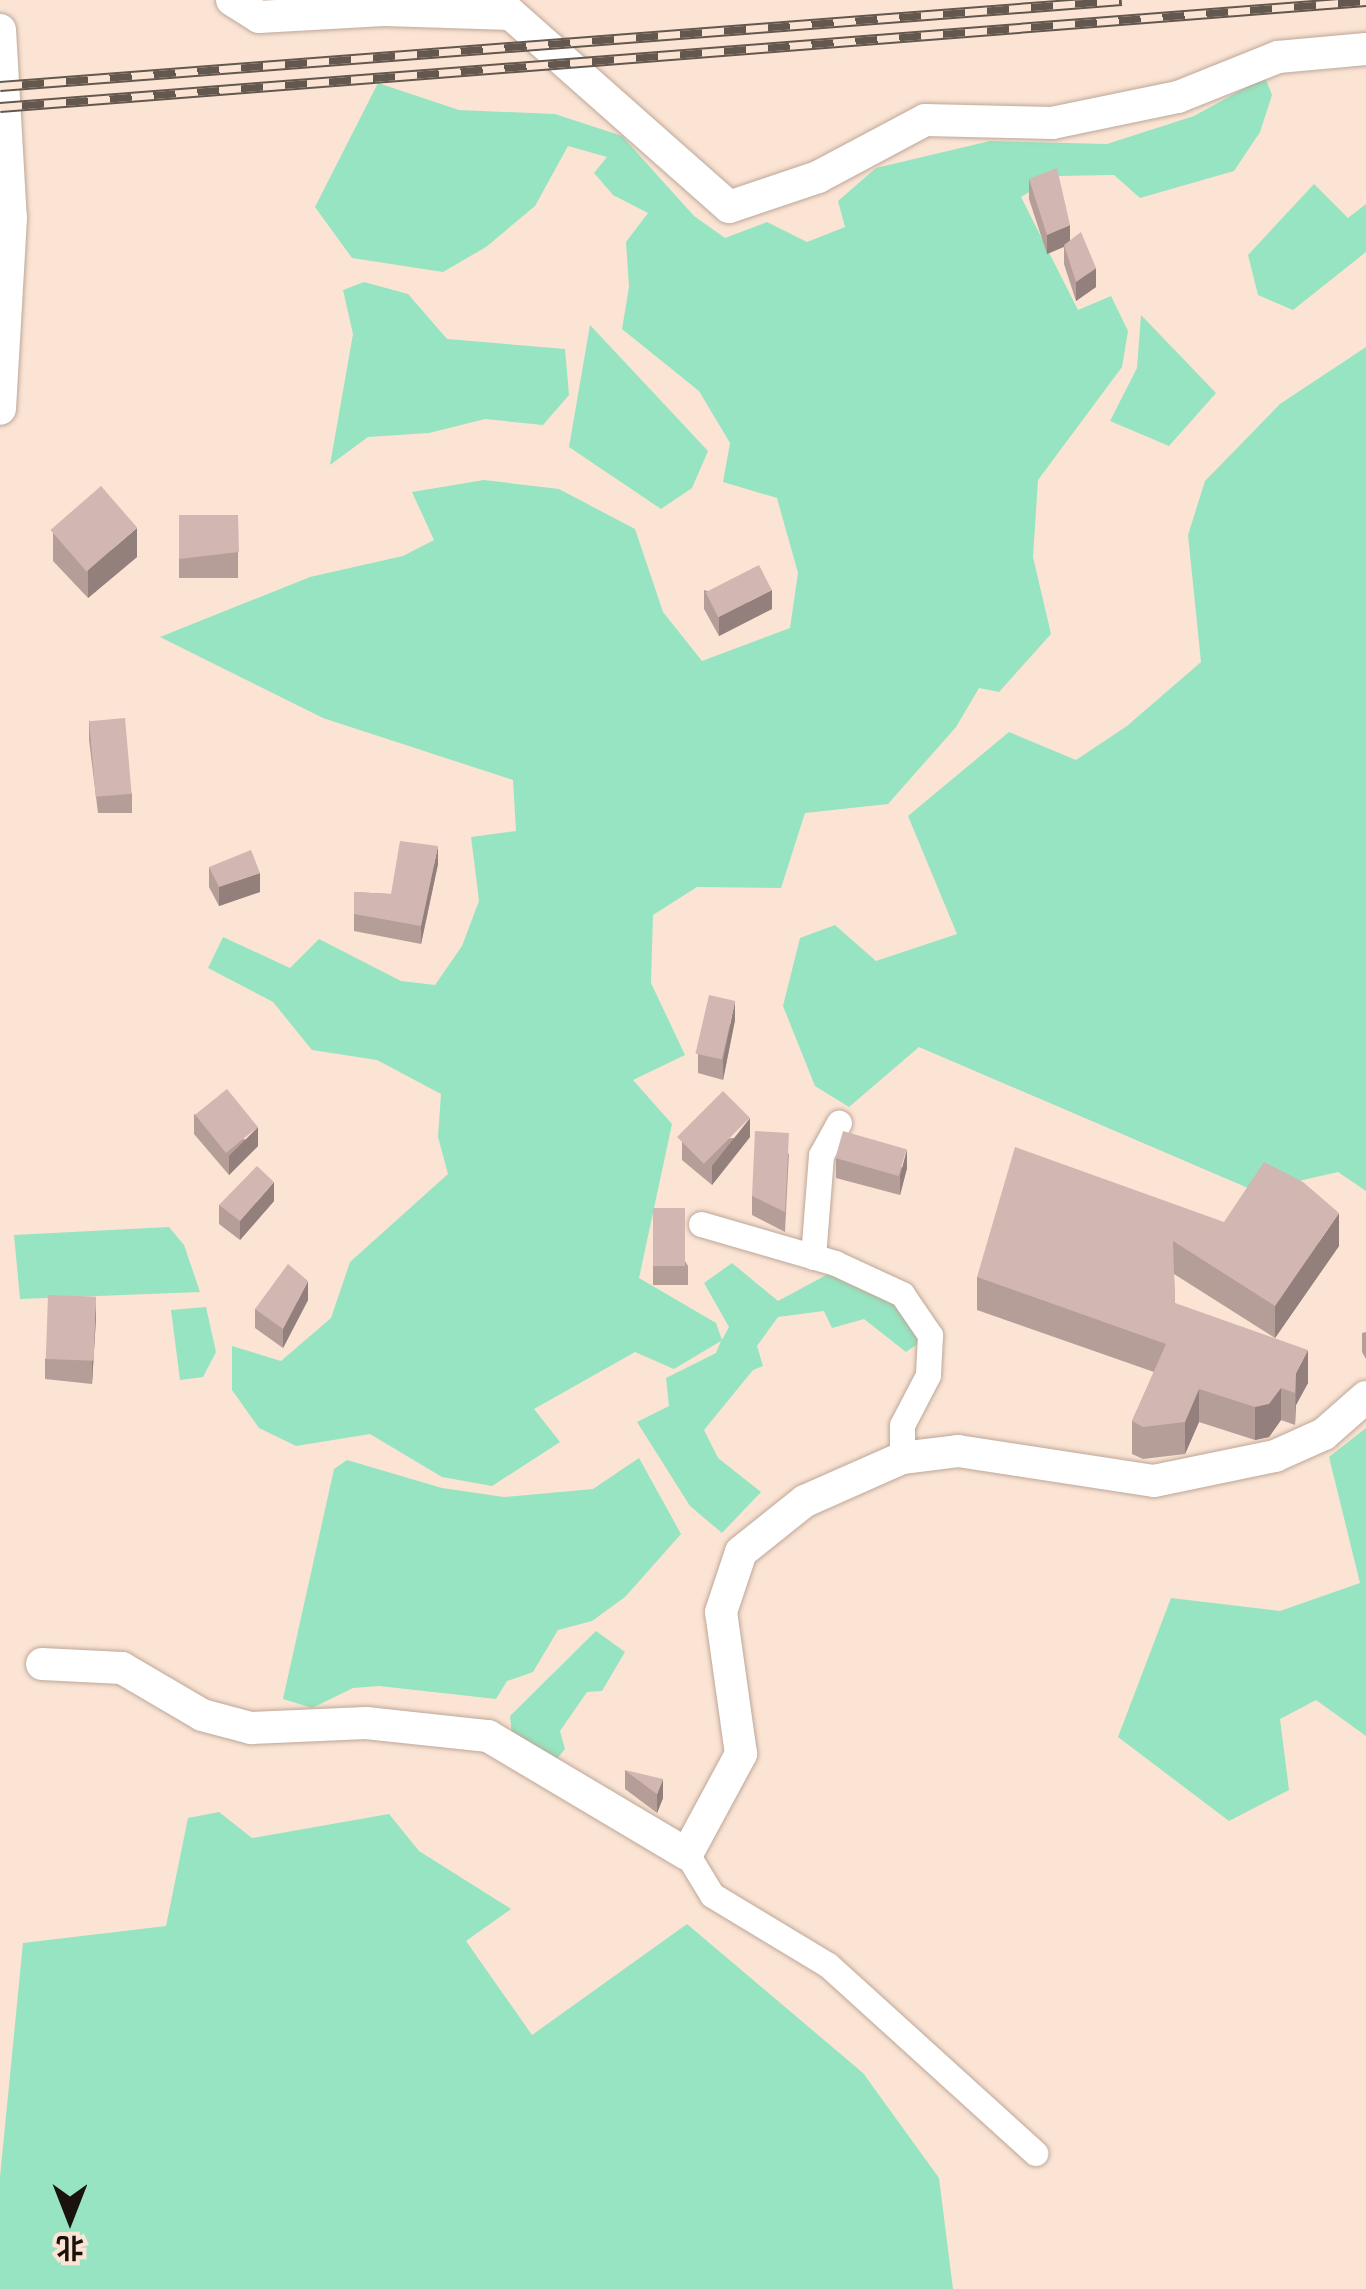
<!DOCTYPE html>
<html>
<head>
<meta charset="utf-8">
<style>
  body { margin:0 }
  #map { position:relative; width:1366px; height:2289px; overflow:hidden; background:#fbe4d4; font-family:"Noto Sans","Noto Sans SC",sans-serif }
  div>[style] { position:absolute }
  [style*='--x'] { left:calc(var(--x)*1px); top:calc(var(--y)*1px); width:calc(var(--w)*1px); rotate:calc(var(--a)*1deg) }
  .green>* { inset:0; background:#96e4c1 }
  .roads { filter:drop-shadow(0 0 2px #bda798) drop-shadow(0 0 2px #bda798) }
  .minor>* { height:25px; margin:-12.5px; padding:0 12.5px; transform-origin:12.5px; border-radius:12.5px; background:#fff }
  .tertiary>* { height:32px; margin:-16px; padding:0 16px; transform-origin:16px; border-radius:16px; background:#fff }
  .rail>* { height:11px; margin-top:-5.5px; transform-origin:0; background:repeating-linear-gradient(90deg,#fbe4d4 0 22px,#64574e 0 44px); box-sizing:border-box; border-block:2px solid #64574e }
  .wall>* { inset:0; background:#b59d98; transform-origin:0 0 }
  .shaded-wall>* { inset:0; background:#937f7c }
  .building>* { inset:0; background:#d2b6b1; transform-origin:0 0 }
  span { translate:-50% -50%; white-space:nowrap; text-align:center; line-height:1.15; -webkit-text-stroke:10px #fbe4d4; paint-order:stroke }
  .north { position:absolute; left:20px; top:2169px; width:100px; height:100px; -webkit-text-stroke:8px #fbe4d4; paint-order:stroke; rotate:180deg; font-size:28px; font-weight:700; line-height:40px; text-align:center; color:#1a120c }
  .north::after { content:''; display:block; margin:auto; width:35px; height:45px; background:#1a120c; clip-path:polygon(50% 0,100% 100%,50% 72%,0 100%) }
</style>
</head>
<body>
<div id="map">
  <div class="green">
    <div style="clip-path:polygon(1265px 77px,1272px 95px,1260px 132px,1234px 171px,1140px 198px,1114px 175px,1056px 176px,1021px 197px,1078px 310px,1111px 296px,1128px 331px,1122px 367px,1038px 480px,1033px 557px,1051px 634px,999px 692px,979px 688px,956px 727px,888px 804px,805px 813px,781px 888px,697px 887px,653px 915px,651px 983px,685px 1055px,633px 1080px,672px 1124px,639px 1278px,716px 1323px,722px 1340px,729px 1327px,704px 1283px,732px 1263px,778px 1301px,830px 1273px,902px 1294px,930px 1335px,906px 1352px,864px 1319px,832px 1328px,824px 1311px,778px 1317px,757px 1346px,763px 1366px,753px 1370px,704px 1430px,718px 1458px,761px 1492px,722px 1533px,690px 1506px,637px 1422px,669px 1406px,666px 1378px,716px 1353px,721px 1341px,674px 1369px,635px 1352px,534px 1409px,560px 1442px,492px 1486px,442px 1477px,370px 1434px,296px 1446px,259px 1428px,232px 1390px,232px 1346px,281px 1361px,331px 1318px,350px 1262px,448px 1174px,438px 1137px,441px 1094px,377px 1060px,312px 1050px,273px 1002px,208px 968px,223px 937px,290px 968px,319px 939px,401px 981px,435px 985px,462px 946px,479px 901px,471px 837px,516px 831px,513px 780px,323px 718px,160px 637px,310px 577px,403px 556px,434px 540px,412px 492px,484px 480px,559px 489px,635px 529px,663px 612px,702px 661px,790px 628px,798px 573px,777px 498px,723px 482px,730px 443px,699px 391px,622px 329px,629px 287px,626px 242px,648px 213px,613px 195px,594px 173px,607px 157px,568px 146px,535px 206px,486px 247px,443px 272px,352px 258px,315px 207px,378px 83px,459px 110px,555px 114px,622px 136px,694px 216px,725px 238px,767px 222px,807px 242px,845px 227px,838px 201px,876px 168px,990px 141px,1107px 144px,1194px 116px)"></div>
    <div style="clip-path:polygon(1314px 184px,1348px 218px,1366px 204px,1366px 252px,1293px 310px,1258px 295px,1248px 255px)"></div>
    <div style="clip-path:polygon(364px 282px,408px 294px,447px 339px,565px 349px,569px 395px,543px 425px,485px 419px,429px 433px,368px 437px,330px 465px,353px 334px,343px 290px)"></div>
    <div style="clip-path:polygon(1141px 315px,1216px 393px,1169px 446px,1110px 421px,1137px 368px)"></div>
    <div style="clip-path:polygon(590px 325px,708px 451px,692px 488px,661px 509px,569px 447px)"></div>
    <div style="clip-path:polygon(1366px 347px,1366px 1191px,1338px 1172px,1255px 1191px,919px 1047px,849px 1107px,815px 1086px,783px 1006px,800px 938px,835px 925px,876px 961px,957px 934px,908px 816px,1009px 732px,1076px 760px,1127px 726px,1201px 662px,1188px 535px,1205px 481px,1280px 404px)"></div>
    <div style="clip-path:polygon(169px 1227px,184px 1245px,200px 1292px,20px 1299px,14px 1235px)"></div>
    <div style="clip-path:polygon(206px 1307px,216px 1352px,203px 1377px,180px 1380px,171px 1310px)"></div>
    <div style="clip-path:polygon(1366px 1428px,1366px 1736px,1316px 1700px,1280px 1719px,1289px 1790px,1229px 1821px,1118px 1737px,1171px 1598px,1280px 1611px,1360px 1583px,1329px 1457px)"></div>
    <div style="clip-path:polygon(639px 1458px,681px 1534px,625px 1597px,592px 1621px,558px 1630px,533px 1672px,507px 1681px,496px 1699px,379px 1686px,353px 1688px,312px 1708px,283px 1699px,334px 1469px,347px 1460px,442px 1488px,504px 1497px,593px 1489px)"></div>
    <div style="clip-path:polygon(596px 1631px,625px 1652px,602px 1691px,587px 1692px,560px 1731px,565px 1749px,550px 1767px,512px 1737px,510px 1716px)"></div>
    <div style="clip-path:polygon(219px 1812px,252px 1838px,389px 1814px,419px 1851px,511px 1909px,466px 1941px,532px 2035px,687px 1924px,863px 2073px,939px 2178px,953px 2289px,0 2289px,0 2177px,23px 1943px,166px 1926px,188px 1818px)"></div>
  </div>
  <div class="roads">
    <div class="minor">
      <div style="--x:701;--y:1224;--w:140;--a:16.2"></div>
      <div style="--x:835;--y:1263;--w:74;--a:24.8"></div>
      <div style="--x:902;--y:1294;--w:50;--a:55.7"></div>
      <div style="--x:930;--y:1335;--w:40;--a:92.9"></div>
      <div style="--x:928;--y:1375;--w:56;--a:117.5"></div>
      <div style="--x:902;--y:1425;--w:33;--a:90"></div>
      <div style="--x:813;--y:1257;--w:102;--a:-85.5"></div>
      <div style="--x:821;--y:1155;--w:37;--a:-61"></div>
      <div style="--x:687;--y:1854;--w:48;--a:58.6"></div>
      <div style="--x:712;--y:1895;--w:135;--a:31.1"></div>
      <div style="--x:828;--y:1965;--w:280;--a:42.2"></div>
    </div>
    <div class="tertiary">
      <div style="--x:232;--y:0;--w:32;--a:32"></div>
      <div style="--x:259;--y:17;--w:125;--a:-3.2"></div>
      <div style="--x:384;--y:10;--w:127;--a:1.8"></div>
      <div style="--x:511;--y:14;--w:291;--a:41.5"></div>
      <div style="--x:729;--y:207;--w:94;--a:-18.6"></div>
      <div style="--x:818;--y:177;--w:121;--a:-28"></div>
      <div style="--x:925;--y:120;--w:127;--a:1.4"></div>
      <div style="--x:1052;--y:123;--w:129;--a:-11.7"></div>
      <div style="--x:1178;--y:97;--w:108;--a:-21.8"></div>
      <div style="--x:1278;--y:57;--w:88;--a:-5.2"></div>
      <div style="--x:0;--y:30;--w:188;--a:86.7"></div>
      <div style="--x:11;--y:218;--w:191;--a:93.3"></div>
      <div style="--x:42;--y:1664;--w:80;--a:2.9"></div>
      <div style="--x:122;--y:1668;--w:93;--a:30.4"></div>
      <div style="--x:202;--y:1715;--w:51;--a:14.9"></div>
      <div style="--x:251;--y:1728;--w:115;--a:-2.5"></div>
      <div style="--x:366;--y:1723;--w:123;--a:6.1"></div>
      <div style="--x:488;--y:1736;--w:231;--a:30.7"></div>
      <div style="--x:687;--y:1854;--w:114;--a:-61.6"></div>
      <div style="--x:741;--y:1754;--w:143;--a:-98"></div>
      <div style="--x:721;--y:1612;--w:63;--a:-71.6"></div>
      <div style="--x:741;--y:1552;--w:82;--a:-38.6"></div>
      <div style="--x:805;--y:1501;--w:106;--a:-23.9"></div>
      <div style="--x:902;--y:1458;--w:56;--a:-7.1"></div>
      <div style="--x:958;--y:1451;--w:198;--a:8.7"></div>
      <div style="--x:1154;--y:1481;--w:124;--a:-11.7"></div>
      <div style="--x:1275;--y:1456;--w:54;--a:-24.2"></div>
      <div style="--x:1324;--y:1434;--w:56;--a:-41.4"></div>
    </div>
  </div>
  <div class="rail">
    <div style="--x:0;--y:86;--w:1125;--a:-4.38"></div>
    <div style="--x:0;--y:107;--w:1370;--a:-4.44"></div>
  </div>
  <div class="wall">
    <div style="clip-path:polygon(1029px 179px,1070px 240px,1096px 287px,1076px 301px,1064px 264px,1064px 247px,1047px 254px,1029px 199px)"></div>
    <div style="left:179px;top:515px;width:59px;height:63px"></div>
    <div style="clip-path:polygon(53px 533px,137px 557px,88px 598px,53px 561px)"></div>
    <div style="clip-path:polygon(704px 590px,772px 609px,719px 636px,704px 609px)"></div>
    <div style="clip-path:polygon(89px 720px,132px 794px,132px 813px,98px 813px,89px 740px)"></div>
    <div style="clip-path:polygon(438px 864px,421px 944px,354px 931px,354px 892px,391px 894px)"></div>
    <div style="clip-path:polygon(209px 867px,260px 892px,219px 906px,209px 887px)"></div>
    <div style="clip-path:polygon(735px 1020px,723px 1080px,698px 1073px,698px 1054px)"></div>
    <div style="clip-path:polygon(194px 1114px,258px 1146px,229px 1175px,194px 1134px)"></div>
    <div style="clip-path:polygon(750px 1137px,712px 1185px,682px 1160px,682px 1141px)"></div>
    <div style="clip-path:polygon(789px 1153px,785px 1232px,752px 1215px,752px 1196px)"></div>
    <div style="clip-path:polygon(836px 1158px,907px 1168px,900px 1195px,836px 1178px)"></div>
    <div style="clip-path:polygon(274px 1201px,240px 1240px,219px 1224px,219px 1205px)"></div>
    <div style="clip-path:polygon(653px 1208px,688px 1266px,688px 1285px,653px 1285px)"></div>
    <div style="clip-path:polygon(1224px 1222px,1339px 1246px,1275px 1338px,1174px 1274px,1175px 1303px,1308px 1383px,1296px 1405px,1295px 1425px,1281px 1420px,1269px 1437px,1255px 1440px,1199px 1422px,1185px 1454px,1143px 1459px,1132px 1454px,1132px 1421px,1154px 1372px,977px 1310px,977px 1277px)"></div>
    <div style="clip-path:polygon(308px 1300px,283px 1348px,255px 1328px,255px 1309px)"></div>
    <div style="clip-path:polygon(96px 1317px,92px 1384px,45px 1379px,45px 1359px)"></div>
    <div style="clip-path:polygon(1366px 1332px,1366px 1359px,1362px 1352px,1362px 1333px)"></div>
    <div style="clip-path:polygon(625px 1770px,663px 1798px,657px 1813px,625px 1789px)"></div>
  </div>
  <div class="shaded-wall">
    <div style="clip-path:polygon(1070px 225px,1070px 244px,1047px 254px,1047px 235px)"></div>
    <div style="clip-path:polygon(1096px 268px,1096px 287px,1076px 301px,1076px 282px)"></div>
    <div style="clip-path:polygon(137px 528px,137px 557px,88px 598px,88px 570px)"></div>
    <div style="clip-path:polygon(772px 590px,772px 609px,719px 636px,719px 617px)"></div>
    <div style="clip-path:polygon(438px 846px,438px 864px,421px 944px,421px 926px)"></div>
    <div style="clip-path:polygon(260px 873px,260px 892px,219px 906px,219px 887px)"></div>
    <div style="clip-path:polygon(735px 1001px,735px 1020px,723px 1080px,723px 1060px)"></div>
    <div style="clip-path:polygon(750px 1118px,750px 1137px,712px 1185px,712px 1166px)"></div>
    <div style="clip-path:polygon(258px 1127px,258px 1146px,229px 1175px,229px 1156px)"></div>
    <div style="clip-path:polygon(907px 1149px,907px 1168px,900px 1195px,900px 1176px)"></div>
    <div style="clip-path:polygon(274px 1182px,274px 1201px,240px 1240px,240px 1221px)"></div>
    <div style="clip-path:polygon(1339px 1213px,1339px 1246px,1275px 1338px,1275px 1306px)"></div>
    <div style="clip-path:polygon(308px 1281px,308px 1300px,283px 1348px,283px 1329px)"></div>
    <div style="clip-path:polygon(96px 1297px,96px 1317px,92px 1384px,92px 1365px)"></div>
    <div style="clip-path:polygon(1308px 1350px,1308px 1383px,1296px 1405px,1295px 1425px,1296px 1373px)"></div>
    <div style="clip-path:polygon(1281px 1388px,1281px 1420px,1269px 1437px,1255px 1440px,1255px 1407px)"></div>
    <div style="clip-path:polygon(1199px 1389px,1199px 1422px,1185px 1454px,1185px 1422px)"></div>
    <div style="clip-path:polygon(663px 1779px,663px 1798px,657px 1813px,657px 1794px)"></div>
  </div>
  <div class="building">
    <div style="clip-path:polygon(1057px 168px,1070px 225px,1047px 235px,1029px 179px)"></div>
    <div style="clip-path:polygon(1081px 232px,1096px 268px,1076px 282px,1064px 245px)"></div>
    <div style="left:101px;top:486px;width:55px;height:67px;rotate:49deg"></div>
    <div style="clip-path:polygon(179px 515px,238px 515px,239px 552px,179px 559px)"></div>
    <div style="left:759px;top:565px;width:28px;height:60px;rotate:63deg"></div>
    <div style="left:125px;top:718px;width:76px;height:36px;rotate:85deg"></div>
    <div style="clip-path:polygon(400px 841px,438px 846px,421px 926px,354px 914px,354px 892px,391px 894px)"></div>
    <div style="clip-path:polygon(251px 850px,260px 873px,219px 887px,209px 867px)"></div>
    <div style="left:709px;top:995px;width:27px;height:60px;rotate:13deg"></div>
    <div style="left:227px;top:1089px;width:49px;height:41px;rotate:51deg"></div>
    <div style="left:723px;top:1091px;width:38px;height:65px;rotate:45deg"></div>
    <div style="clip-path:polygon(755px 1131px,789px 1133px,785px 1212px,752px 1196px)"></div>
    <div style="left:843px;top:1131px;width:66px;height:28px;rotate:16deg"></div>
    <div style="clip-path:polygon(1015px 1147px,1224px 1222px,1264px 1162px,1303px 1182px,1339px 1213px,1275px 1306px,1173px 1241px,1175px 1303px,1308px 1350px,1296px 1373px,1295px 1393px,1281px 1388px,1269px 1404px,1255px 1407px,1199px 1389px,1185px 1422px,1143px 1427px,1132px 1421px,1166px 1344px,977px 1277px)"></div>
    <div style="clip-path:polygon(257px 1166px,274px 1182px,240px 1221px,219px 1205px)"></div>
    <div style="left:653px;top:1208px;width:32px;height:58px"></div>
    <div style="clip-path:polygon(288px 1264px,308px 1281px,283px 1329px,255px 1309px)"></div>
    <div style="left:48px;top:1295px;width:48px;height:64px;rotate:2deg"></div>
    <div style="clip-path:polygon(625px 1770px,663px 1779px,657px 1794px)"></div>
  </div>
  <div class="north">北</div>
</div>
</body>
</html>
